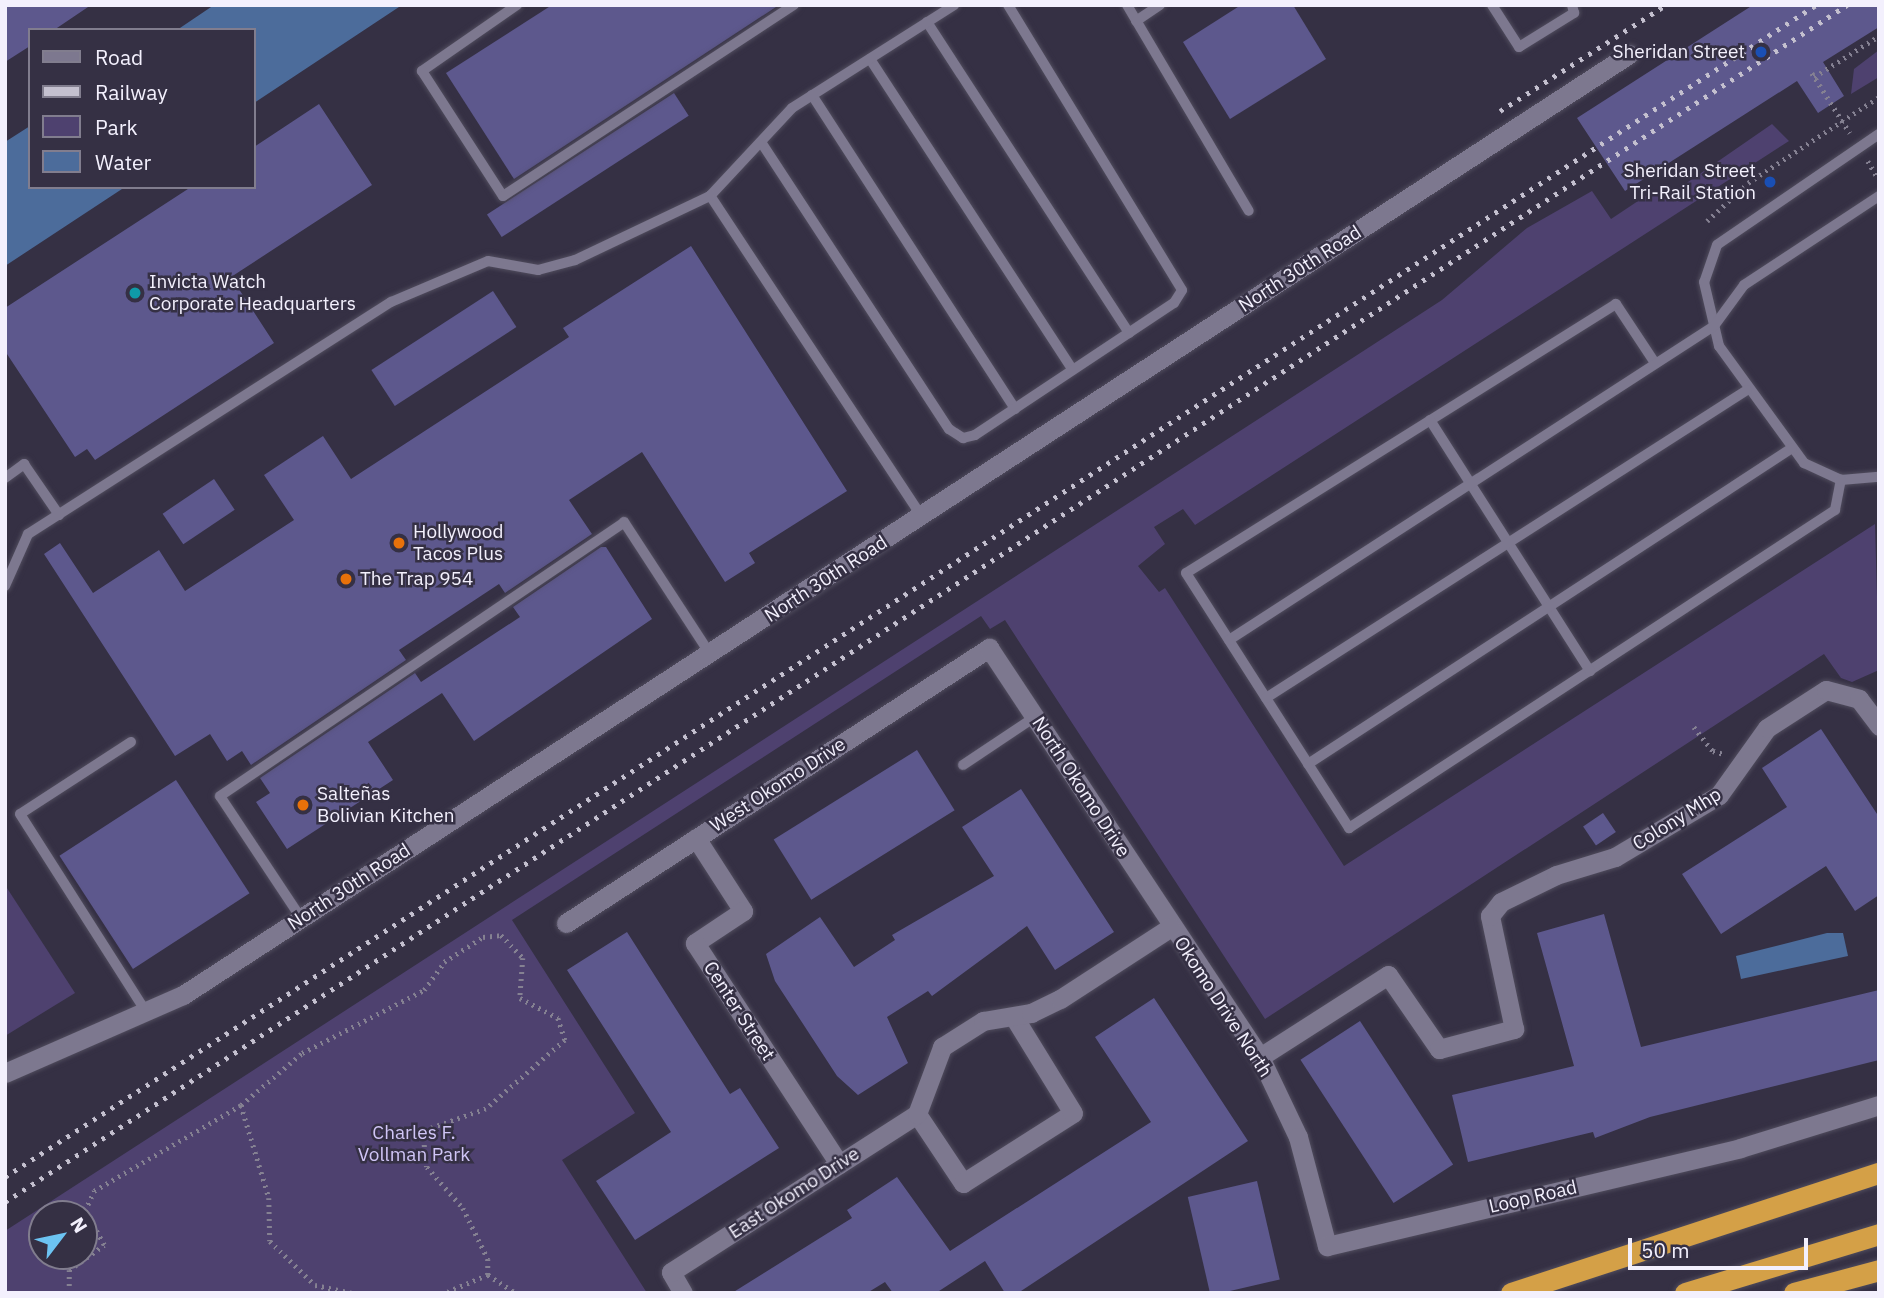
<!DOCTYPE html>
<html>
<head>
<meta charset="utf-8">
<style>
  body { margin:0 }
  #map { position:relative; width:1884px; height:1298px; overflow:hidden; background:#353044; font-family:"IBM Plex Sans",sans-serif }
  div>[style] { position:absolute }
  [style*='--x'] { left:calc(var(--x)*1px); top:calc(var(--y)*1px); width:calc(var(--w)*1px); rotate:calc(var(--a)*1deg) }
  .green>* { inset:0; background:#4e416f }
  .water>* { inset:0; background:#4c6c9b }
  .building>* { inset:0; background:#5d588d; transform-origin:0 0 }
  .path>* { height:4.5px; margin-top:-2.25px; transform-origin:0; background:repeating-linear-gradient(90deg,#858192 0 2px,transparent 0 7px) }
  .roads { filter:drop-shadow(0 0 2px #504c5d) drop-shadow(0 0 2px #504c5d) }
  .service>* { height:10px; margin:-5px; padding:0 5px; transform-origin:5px; border-radius:5px; background:#7d788f }
  .minor>* { height:19px; margin:-9.5px; padding:0 9.5px; transform-origin:9.5px; border-radius:9.5px; background:#7d788f }
  .motorway>* { height:21px; margin:-10.5px; padding:0 10.5px; transform-origin:10.5px; border-radius:10.5px; background:#d4a047 }
  .rail>* { height:5px; margin-top:-2.5px; transform-origin:0; background:repeating-linear-gradient(90deg,#c4c0cf 0 3.5px,transparent 0 10.5px) }
  .dots>* { width:19px; height:19px; translate:-50% -50%; box-sizing:border-box; border:4px solid #353044; border-radius:50% }
  span { translate:-50% -50%; white-space:nowrap; text-align:center; line-height:1.15; -webkit-text-stroke:5px #353044; paint-order:stroke }
  .poi-label { font-size:19px; color:#f3f0fd }
  .right { translate:-100% -50%; text-align:right }
  .left { translate:0 -50%; text-align:left }
  .street-label { font-size:19px; color:#f3f0fd }
  .park-label { font-size:19px; color:#d0c5f6 }
  .frame { position:absolute; inset:0; border:7px solid #f3f0fd; pointer-events:none }
  .legend { position:absolute; left:28px; top:28px; width:228px; height:161px; box-sizing:border-box; background:#353044; border:2px solid #817d8e; margin:0; padding:9px 12px; list-style:none; font-size:21px; color:#f3f0fd }
  .legend li { display:flex; align-items:center; gap:14px; height:35px }
  .legend b { width:35px; border:2px solid #817d8e }
  .north { position:absolute; left:28px; top:1200px; width:70px; height:70px; box-sizing:border-box; background:#353044; border:2px solid #817d8e; border-radius:50%; rotate:58deg; font-size:19px; font-weight:700; line-height:28px; text-align:center; color:#f3f0fd }
  .north::after { content:''; display:block; margin:auto; width:24px; height:32px; background:#6cc3f2; clip-path:polygon(50% 0,100% 100%,50% 72%,0 100%) }
  .scale { position:absolute; left:1628px; top:1238px; width:180px; height:32px; box-sizing:border-box; border:4px solid #f3f0fd; border-top:0; padding-left:9px; font-size:21px; line-height:24px; white-space:nowrap; color:#f3f0fd; -webkit-text-stroke:5px #353044; paint-order:stroke }
</style>
</head>
<body>
<div id="map">
  <div class="green">
    <div style="clip-path:polygon(1879px 50px,1879px 77px,1851px 94px,1854px 69px)"></div>
    <div style="clip-path:polygon(evenodd,1772px 124px,1789px 141px,1195px 525px,1183px 509px,1154px 527px,1165px 544px,1138px 566px,1159px 592px,1165px 588px,1344px 866px,1875px 524px,1879px 670px,1852px 682px,1841px 678px,1824px 654px,1265px 1019px,1005px 620px,990px 629px,981px 616px,512px 920px,635px 1113px,562px 1160px,647px 1293px,5px 1293px,5px 1231px,1442px 300px,1527px 228px,1592px 191px,1611px 219px,1653px 191px,1675px 191px,1772px 124px,42px 1214px,84px 1214px,84px 1256px,42px 1256px,42px 1214px)"></div>
    <div style="clip-path:polygon(5px 885px,75px 993px,5px 1036px)"></div>
  </div>
  <div class="water">
    <div style="clip-path:polygon(214px 5px,402px 5px,254px 103px,254px 30px,177px 30px)"></div>
    <div style="clip-path:polygon(30px 126px,30px 187px,125px 187px,5px 266px,5px 142px)"></div>
    <div style="clip-path:polygon(1827px 933px,1843px 933px,1848px 956px,1741px 979px,1736px 956px)"></div>
  </div>
  <div class="building">
    <div style="clip-path:polygon(5px 5px,91px 5px,54px 30px,30px 30px,30px 46px,5px 62px)"></div>
    <div style="clip-path:polygon(552px 5px,779px 5px,514px 179px,446px 73px)"></div>
    <div style="clip-path:polygon(1241px 5px,1293px 5px,1326px 59px,1230px 119px,1183px 42px)"></div>
    <div style="clip-path:polygon(1753px 5px,1879px 5px,1879px 27px,1823px 62px,1844px 96px,1818px 113px,1797px 81px,1625px 191px,1577px 118px)"></div>
    <div style="left:674px;top:93px;width:27px;height:223px;rotate:57deg"></div>
    <div style="clip-path:polygon(319px 104px,372px 185px,231px 277px,274px 343px,95px 460px,87px 449px,75px 457px,5px 351px,5px 308px,191px 187px,254px 187px,254px 147px)"></div>
    <div style="clip-path:polygon(691px 246px,847px 491px,749px 553px,755px 563px,725px 582px,642px 452px,569px 500px,592px 534px,505px 593px,499px 584px,399px 650px,406px 660px,251px 765px,242px 751px,227px 761px,210px 734px,175px 756px,44px 554px,60px 543px,93px 593px,159px 550px,185px 591px,294px 520px,264px 475px,323px 436px,351px 479px,569px 337px,563px 328px)"></div>
    <div style="left:493px;top:291px;width:43px;height:145px;rotate:57deg"></div>
    <div style="left:214px;top:479px;width:37px;height:62px;rotate:56deg"></div>
    <div style="clip-path:polygon(601px 547px,606px 547px,652px 619px,474px 741px,442px 693px,368px 742px,393px 780px,287px 849px,256px 802px,270px 793px,260px 778px,415px 673px,421px 682px,520px 617px,513px 607px)"></div>
    <div style="clip-path:polygon(1821px 729px,1879px 817px,1879px 895px,1855px 911px,1826px 866px,1721px 934px,1682px 874px,1787px 807px,1762px 768px)"></div>
    <div style="left:917px;top:750px;width:71px;height:169px;rotate:58deg"></div>
    <div style="left:176px;top:780px;width:135px;height:139px;rotate:57deg"></div>
    <div style="clip-path:polygon(1021px 789px,1114px 932px,1055px 970px,1027px 926px,932px 996px,928px 991px,887px 1017px,908px 1063px,858px 1095px,837px 1076px,775px 981px,766px 954px,820px 917px,854px 967px,895px 940px,892px 935px,994px 876px,962px 827px)"></div>
    <div style="left:1603px;top:813px;width:23px;height:24px;rotate:56deg"></div>
    <div style="clip-path:polygon(1604px 914px,1641px 1047px,1879px 990px,1879px 1060px,1650px 1117px,1595px 1138px,1593px 1132px,1468px 1162px,1452px 1095px,1574px 1066px,1537px 933px)"></div>
    <div style="clip-path:polygon(627px 932px,730px 1094px,740px 1088px,779px 1148px,635px 1240px,596px 1181px,671px 1132px,567px 970px)"></div>
    <div style="clip-path:polygon(1154px 998px,1248px 1141px,1018px 1293px,1005px 1293px,985px 1261px,936px 1293px,893px 1293px,885px 1282px,867px 1293px,732px 1293px,852px 1218px,847px 1210px,897px 1177px,950px 1251px,1151px 1122px,1095px 1037px)"></div>
    <div style="left:1360px;top:1021px;width:171px;height:71px;rotate:57deg"></div>
    <div style="left:1257px;top:1181px;width:101px;height:71px;rotate:77deg"></div>
  </div>
  <div class="path">
    <div style="--x:1812;--y:73;--w:71;--a:57.7"></div>
    <div style="--x:1814;--y:77;--w:77;--a:-32.2"></div>
    <div style="--x:1868;--y:161;--w:20;--a:60"></div>
    <div style="--x:1707;--y:221;--w:56;--a:-42.8"></div>
    <div style="--x:1748;--y:183;--w:157;--a:-33.3"></div>
    <div style="--x:1694;--y:727;--w:31;--a:52"></div>
    <div style="--x:1713;--y:751;--w:11;--a:15"></div>
    <div style="--x:241;--y:1105;--w:97;--a:73.2"></div>
    <div style="--x:269;--y:1198;--w:43;--a:88.7"></div>
    <div style="--x:270;--y:1241;--w:63;--a:44.4"></div>
    <div style="--x:315;--y:1285;--w:38;--a:12"></div>
    <div style="--x:488;--y:1275;--w:33;--a:33"></div>
    <div style="--x:69;--y:1293;--w:23;--a:-90"></div>
    <div style="--x:69;--y:1270;--w:43;--a:-35.5"></div>
    <div style="--x:104;--y:1245;--w:39;--a:-119"></div>
    <div style="--x:85;--y:1211;--w:22;--a:-66"></div>
    <div style="--x:94;--y:1191;--w:170;--a:-30.3"></div>
    <div style="--x:241;--y:1105;--w:80;--a:-40.4"></div>
    <div style="--x:302;--y:1053;--w:137;--a:-27.3"></div>
    <div style="--x:424;--y:990;--w:34;--a:-54"></div>
    <div style="--x:444;--y:962;--w:46;--a:-32.7"></div>
    <div style="--x:483;--y:937;--w:18;--a:-6"></div>
    <div style="--x:501;--y:935;--w:32;--a:46"></div>
    <div style="--x:523;--y:958;--w:40;--a:94.3"></div>
    <div style="--x:520;--y:998;--w:43;--a:27.8"></div>
    <div style="--x:558;--y:1018;--w:23;--a:72"></div>
    <div style="--x:565;--y:1040;--w:105;--a:138.9"></div>
    <div style="--x:486;--y:1109;--w:67;--a:160.8"></div>
    <div style="--x:423;--y:1131;--w:36;--a:84"></div>
    <div style="--x:427;--y:1167;--w:55;--a:48.7"></div>
    <div style="--x:463;--y:1208;--w:57;--a:63.9"></div>
    <div style="--x:488;--y:1259;--w:16;--a:90"></div>
    <div style="--x:488;--y:1275;--w:46;--a:156.8"></div>
  </div>
  <div class="roads">
    <div class="service">
      <div style="--x:517;--y:5;--w:116;--a:145.2"></div>
      <div style="--x:422;--y:71;--w:149;--a:57.1"></div>
      <div style="--x:503;--y:196;--w:348;--a:-33.3"></div>
      <div style="--x:1127;--y:5;--w:239;--a:59.4"></div>
      <div style="--x:1492;--y:5;--w:50;--a:57.3"></div>
      <div style="--x:1519;--y:47;--w:65;--a:-31.7"></div>
      <div style="--x:1574;--y:13;--w:8;--a:-104"></div>
      <div style="--x:1136;--y:21;--w:29;--a:-34"></div>
      <div style="--x:927;--y:22;--w:371;--a:57"></div>
      <div style="--x:870;--y:59;--w:371;--a:56.9"></div>
      <div style="--x:812;--y:95;--w:374;--a:57.1"></div>
      <div style="--x:1879;--y:134;--w:196;--a:145.6"></div>
      <div style="--x:1717;--y:245;--w:39;--a:109"></div>
      <div style="--x:1704;--y:282;--w:66;--a:76.8"></div>
      <div style="--x:1719;--y:346;--w:145;--a:54"></div>
      <div style="--x:1804;--y:463;--w:41;--a:24.7"></div>
      <div style="--x:1841;--y:480;--w:38;--a:-5"></div>
      <div style="--x:761;--y:142;--w:343;--a:56.8"></div>
      <div style="--x:949;--y:429;--w:17;--a:33"></div>
      <div style="--x:963;--y:438;--w:12;--a:-14"></div>
      <div style="--x:975;--y:435;--w:239;--a:-33.6"></div>
      <div style="--x:1174;--y:303;--w:15;--a:-58"></div>
      <div style="--x:1182;--y:290;--w:334;--a:-121.4"></div>
      <div style="--x:1655;--y:363;--w:71;--a:-123.5"></div>
      <div style="--x:1616;--y:304;--w:507;--a:147.97"></div>
      <div style="--x:1186;--y:573;--w:303;--a:57.4"></div>
      <div style="--x:1349;--y:828;--w:581;--a:-33.2"></div>
      <div style="--x:1835;--y:510;--w:31;--a:-79"></div>
      <div style="--x:1430;--y:420;--w:298;--a:57.5"></div>
      <div style="--x:5;--y:478;--w:24;--a:-36"></div>
      <div style="--x:24;--y:464;--w:62;--a:55.5"></div>
      <div style="--x:922;--y:517;--w:385;--a:-123.4"></div>
      <div style="--x:710;--y:196;--w:120;--a:-47"></div>
      <div style="--x:792;--y:108;--w:192;--a:-32.4"></div>
      <div style="--x:5;--y:586;--w:57;--a:-66.1"></div>
      <div style="--x:28;--y:534;--w:431;--a:-32.6"></div>
      <div style="--x:391;--y:302;--w:105;--a:-22.9"></div>
      <div style="--x:488;--y:261;--w:51;--a:10.2"></div>
      <div style="--x:538;--y:270;--w:38;--a:-15"></div>
      <div style="--x:575;--y:260;--w:149;--a:-25.4"></div>
      <div style="--x:1229;--y:640;--w:578;--a:-32.92"></div>
      <div style="--x:1714;--y:326;--w:51;--a:-53.8"></div>
      <div style="--x:1744;--y:285;--w:162;--a:-33.4"></div>
      <div style="--x:1266;--y:698;--w:571;--a:-32.63"></div>
      <div style="--x:131;--y:742;--w:132;--a:147"></div>
      <div style="--x:20;--y:814;--w:232;--a:57.5"></div>
      <div style="--x:1308;--y:764;--w:578;--a:-33.14"></div>
      <div style="--x:963;--y:765;--w:87;--a:-33.7"></div>
      <div style="--x:301;--y:918;--w:146;--a:-123.6"></div>
      <div style="--x:220;--y:796;--w:488;--a:-34.1"></div>
      <div style="--x:624;--y:522;--w:158;--a:56.9"></div>
    </div>
    <div class="minor">
      <div style="--x:696;--y:838;--w:87;--a:57.2"></div>
      <div style="--x:743;--y:911;--w:58;--a:146.3"></div>
      <div style="--x:695;--y:943;--w:264;--a:56.9"></div>
      <div style="--x:566;--y:923;--w:505;--a:-33.03"></div>
      <div style="--x:989;--y:648;--w:491;--a:56.5"></div>
      <div style="--x:1260;--y:1057;--w:89;--a:64.6"></div>
      <div style="--x:1298;--y:1137;--w:113;--a:75.1"></div>
      <div style="--x:1327;--y:1246;--w:424;--a:-13.3"></div>
      <div style="--x:1740;--y:1148;--w:145;--a:-17.2"></div>
      <div style="--x:1260;--y:1057;--w:152;--a:-32.6"></div>
      <div style="--x:1388;--y:975;--w:90;--a:55.4"></div>
      <div style="--x:1439;--y:1049;--w:78;--a:-14.9"></div>
      <div style="--x:1514;--y:1029;--w:116;--a:-102"></div>
      <div style="--x:1490;--y:916;--w:18;--a:-52"></div>
      <div style="--x:1501;--y:902;--w:61;--a:-26.1"></div>
      <div style="--x:1556;--y:875;--w:62;--a:-17"></div>
      <div style="--x:1615;--y:857;--w:121;--a:-30.8"></div>
      <div style="--x:1719;--y:795;--w:82;--a:-54.4"></div>
      <div style="--x:1767;--y:728;--w:70;--a:-32.8"></div>
      <div style="--x:1826;--y:690;--w:34;--a:15"></div>
      <div style="--x:1859;--y:699;--w:34;--a:53"></div>
      <div style="--x:5;--y:1073;--w:194;--a:-23.7"></div>
      <div style="--x:183;--y:995;--w:1725;--a:-33.05"></div>
      <div style="--x:917;--y:1114;--w:83;--a:56.3"></div>
      <div style="--x:963;--y:1183;--w:130;--a:-32.5"></div>
      <div style="--x:1073;--y:1113;--w:113;--a:-121.6"></div>
      <div style="--x:683;--y:1293;--w:24;--a:-120"></div>
      <div style="--x:671;--y:1272;--w:292;--a:-32.7"></div>
      <div style="--x:917;--y:1114;--w:72;--a:-69.5"></div>
      <div style="--x:942;--y:1047;--w:49;--a:-32.4"></div>
      <div style="--x:983;--y:1021;--w:49;--a:-9.5"></div>
      <div style="--x:1031;--y:1013;--w:32;--a:-26"></div>
      <div style="--x:1060;--y:999;--w:132;--a:-33"></div>
    </div>
    <div class="motorway">
      <div style="--x:1511;--y:1293;--w:387;--a:-18.1"></div>
      <div style="--x:1685;--y:1293;--w:203;--a:-16.9"></div>
      <div style="--x:1794;--y:1293;--w:88;--a:-15.1"></div>
    </div>
  </div>
  <div class="rail">
    <div style="--x:1500;--y:111;--w:197;--a:-32.6"></div>
    <div style="--x:5;--y:1177;--w:2157;--a:-32.91"></div>
    <div style="--x:5;--y:1202;--w:2197;--a:-33.02"></div>
  </div>
  <div class="dots">
    <div style="left:1761px;top:52px;background:#1a4fb4"></div>
    <div style="left:1770px;top:182px;background:#1a4fb4"></div>
    <div style="left:135px;top:293px;background:#0f9aa8"></div>
    <div style="left:399px;top:543px;background:#e8710a"></div>
    <div style="left:346px;top:579px;background:#e8710a"></div>
    <div style="left:303px;top:805px;background:#e8710a"></div>
  </div>
  <div class="poi-label">
    <span class="right" style="left:1745px;top:52px">Sheridan Street</span>
    <span class="right" style="left:1756px;top:182px">Sheridan Street<br>Tri-Rail Station</span>
    <span class="left" style="left:149px;top:293px">Invicta Watch<br>Corporate Headquarters</span>
    <span class="left" style="left:413px;top:543px">Hollywood<br>Tacos Plus</span>
    <span class="left" style="left:360px;top:579px">The Trap 954</span>
    <span class="left" style="left:317px;top:805px">Salteñas<br>Bolivian Kitchen</span>
  </div>
  <div class="street-label">
    <span style="left:1300px;top:269px;rotate:-33deg">North 30th Road</span>
    <span style="left:826px;top:579px;rotate:-33deg">North 30th Road</span>
    <span style="left:778px;top:785px;rotate:-33deg">West Okomo Drive</span>
    <span style="left:1081px;top:787px;rotate:57deg">North Okomo Drive</span>
    <span style="left:1677px;top:819px;rotate:-32deg">Colony Mhp</span>
    <span style="left:349px;top:887px;rotate:-33deg">North 30th Road</span>
    <span style="left:1223px;top:1007px;rotate:57deg">Okomo Drive North</span>
    <span style="left:739px;top:1011px;rotate:57deg">Center Street</span>
    <span style="left:794px;top:1193px;rotate:-33deg">East Okomo Drive</span>
    <span style="left:1533px;top:1197px;rotate:-13deg">Loop Road</span>
  </div>
  <div class="park-label">
    <span style="left:414px;top:1144px">Charles F.<br>Vollman Park</span>
  </div>
  <div class="frame"></div>
  <ul class="legend">
  <li><b style="height:9px;background:#7d788f"></b>Road</li>
  <li><b style="height:9px;background:#c4c0cf"></b>Railway</li>
  <li><b style="height:19px;background:#4e416f"></b>Park</li>
  <li><b style="height:19px;background:#4c6c9b"></b>Water</li>
  </ul>
  <div class="north">N</div>
  <div class="scale">50 m</div>
</div>
</body>
</html>
